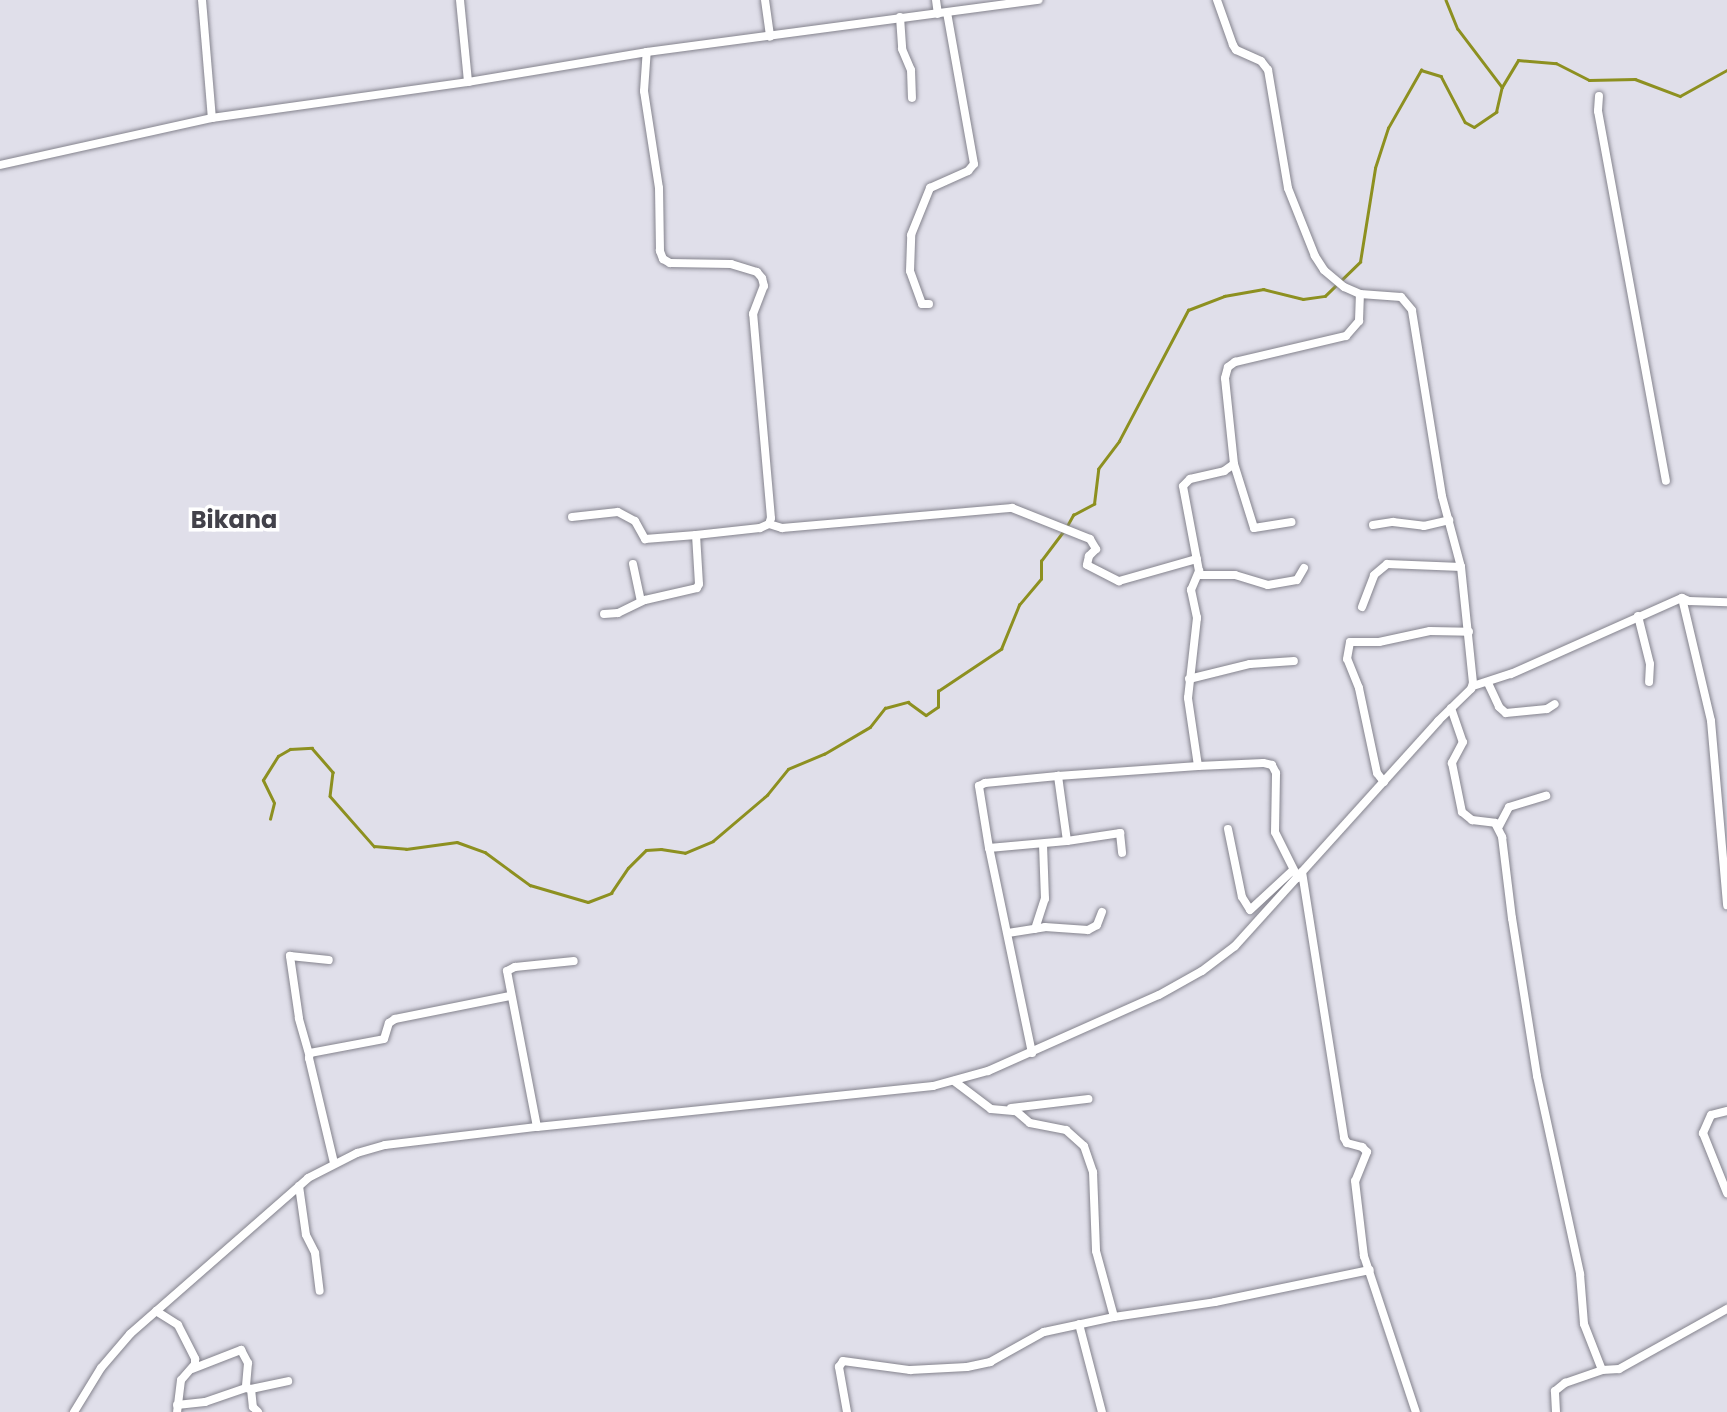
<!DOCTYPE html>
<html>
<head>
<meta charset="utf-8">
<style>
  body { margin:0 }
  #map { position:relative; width:1727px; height:1412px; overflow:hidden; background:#e0dfea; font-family:Poppins,sans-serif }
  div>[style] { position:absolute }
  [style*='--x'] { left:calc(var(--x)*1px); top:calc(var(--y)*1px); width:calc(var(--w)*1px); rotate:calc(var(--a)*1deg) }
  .stream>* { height:2.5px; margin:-1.25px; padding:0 1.25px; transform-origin:1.25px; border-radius:1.25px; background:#8d9020 }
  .roads { filter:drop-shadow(0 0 2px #84838d) drop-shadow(0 0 2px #84838d) }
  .minor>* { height:8px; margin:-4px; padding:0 4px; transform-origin:4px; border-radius:4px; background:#fff }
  span { translate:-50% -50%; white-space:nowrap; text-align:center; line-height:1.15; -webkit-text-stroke:7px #fff; paint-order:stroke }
  .quarter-label { font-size:24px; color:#42414a; font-weight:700 }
</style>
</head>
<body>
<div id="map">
  <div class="stream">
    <div style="--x:1446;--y:0;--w:31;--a:68"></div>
    <div style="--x:1458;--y:29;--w:73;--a:52.8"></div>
    <div style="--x:1067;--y:526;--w:13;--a:-61"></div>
    <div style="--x:1073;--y:515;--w:24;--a:-28"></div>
    <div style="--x:1094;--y:504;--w:35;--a:-83"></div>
    <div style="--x:1098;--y:469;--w:35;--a:-53"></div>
    <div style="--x:1119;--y:441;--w:148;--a:-62.2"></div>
    <div style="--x:1188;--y:310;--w:39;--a:-21"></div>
    <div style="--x:1224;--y:296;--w:40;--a:-10"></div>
    <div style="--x:1263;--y:289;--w:41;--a:14"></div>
    <div style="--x:1303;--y:299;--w:22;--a:-8"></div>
    <div style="--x:1325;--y:296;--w:49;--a:-44.2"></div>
    <div style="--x:1360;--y:262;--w:95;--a:-80.9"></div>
    <div style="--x:1375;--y:168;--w:42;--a:-72"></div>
    <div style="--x:1388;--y:128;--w:67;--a:-60.4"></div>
    <div style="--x:1421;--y:70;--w:21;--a:17"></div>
    <div style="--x:1441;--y:76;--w:52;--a:62.4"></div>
    <div style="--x:1465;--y:122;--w:10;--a:29"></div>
    <div style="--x:1474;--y:127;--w:27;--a:-34"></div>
    <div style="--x:1496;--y:112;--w:26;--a:-77"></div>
    <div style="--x:1502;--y:87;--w:31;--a:-59"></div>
    <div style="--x:1518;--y:60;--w:38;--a:5"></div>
    <div style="--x:1556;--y:63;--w:37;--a:27"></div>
    <div style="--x:1589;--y:80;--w:46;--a:-1.2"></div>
    <div style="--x:1635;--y:79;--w:48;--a:20.7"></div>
    <div style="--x:1680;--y:96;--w:54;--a:-29"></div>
    <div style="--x:270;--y:819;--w:16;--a:-76"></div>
    <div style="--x:274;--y:803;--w:25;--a:-116"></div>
    <div style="--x:263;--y:780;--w:28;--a:-58"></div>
    <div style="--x:278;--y:756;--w:14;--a:-30"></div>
    <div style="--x:290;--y:749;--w:22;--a:-3"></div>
    <div style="--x:312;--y:748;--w:32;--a:49"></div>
    <div style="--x:333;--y:772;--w:24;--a:97"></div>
    <div style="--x:330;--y:796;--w:67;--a:48.7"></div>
    <div style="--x:374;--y:846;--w:32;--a:5"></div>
    <div style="--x:406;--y:849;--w:51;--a:-7.8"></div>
    <div style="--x:457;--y:842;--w:30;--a:20"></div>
    <div style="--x:485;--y:852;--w:56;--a:36.3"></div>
    <div style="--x:530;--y:885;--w:60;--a:16.3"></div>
    <div style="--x:588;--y:902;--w:25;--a:-21"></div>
    <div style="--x:611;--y:893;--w:30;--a:-56"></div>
    <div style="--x:628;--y:868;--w:25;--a:-45"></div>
    <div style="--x:646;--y:850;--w:15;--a:-4"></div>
    <div style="--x:661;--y:849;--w:24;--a:9"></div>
    <div style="--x:685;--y:853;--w:30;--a:-23"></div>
    <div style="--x:713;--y:841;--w:71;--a:-40.4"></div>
    <div style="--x:767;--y:795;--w:33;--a:-51"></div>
    <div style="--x:788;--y:769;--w:39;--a:-23"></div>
    <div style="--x:824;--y:754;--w:53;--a:-30.4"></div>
    <div style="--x:870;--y:727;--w:24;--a:-52"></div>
    <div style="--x:885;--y:708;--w:24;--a:-15"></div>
    <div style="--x:908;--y:702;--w:22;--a:36"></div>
    <div style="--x:926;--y:715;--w:14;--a:-34"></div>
    <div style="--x:938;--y:707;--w:16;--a:-90"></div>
    <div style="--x:938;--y:691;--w:76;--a:-33.7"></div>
    <div style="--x:1001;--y:649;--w:48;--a:-67.8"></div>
    <div style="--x:1019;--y:605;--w:34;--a:-50"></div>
    <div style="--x:1041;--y:579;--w:18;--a:-90"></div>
    <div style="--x:1041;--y:561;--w:36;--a:-53"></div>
  </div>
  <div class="roads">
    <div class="minor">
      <div style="--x:202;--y:0;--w:118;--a:85.2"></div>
      <div style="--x:460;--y:0;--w:82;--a:84.4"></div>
      <div style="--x:765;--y:0;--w:37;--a:82"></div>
      <div style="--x:936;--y:0;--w:14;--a:82"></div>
      <div style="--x:900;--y:17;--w:32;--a:86"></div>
      <div style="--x:902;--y:49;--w:23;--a:67"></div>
      <div style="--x:911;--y:70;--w:28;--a:88"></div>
      <div style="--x:1599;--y:96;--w:15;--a:94"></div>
      <div style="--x:1598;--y:111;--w:376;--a:79.6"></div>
      <div style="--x:0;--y:165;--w:217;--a:-12.5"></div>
      <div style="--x:212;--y:118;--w:259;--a:-8"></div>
      <div style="--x:468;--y:82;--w:181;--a:-9.5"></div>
      <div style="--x:647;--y:52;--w:395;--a:-7.6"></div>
      <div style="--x:929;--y:304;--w:7;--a:180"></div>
      <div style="--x:922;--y:304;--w:35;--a:-110"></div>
      <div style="--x:910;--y:271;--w:36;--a:-88"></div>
      <div style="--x:911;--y:235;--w:51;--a:-68"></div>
      <div style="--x:930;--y:188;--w:42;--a:-24.1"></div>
      <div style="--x:968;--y:171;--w:9;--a:-49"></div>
      <div style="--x:974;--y:164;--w:153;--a:-100.1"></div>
      <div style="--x:1234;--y:464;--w:67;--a:72.6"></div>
      <div style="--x:1254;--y:528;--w:38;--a:-9"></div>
      <div style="--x:572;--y:517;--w:46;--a:-6.2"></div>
      <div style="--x:618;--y:512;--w:19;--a:28"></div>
      <div style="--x:635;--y:521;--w:21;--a:61"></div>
      <div style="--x:645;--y:539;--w:51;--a:-4.5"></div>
      <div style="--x:769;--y:524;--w:14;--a:17"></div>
      <div style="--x:782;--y:528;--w:231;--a:-5"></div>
      <div style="--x:1012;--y:508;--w:84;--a:21.7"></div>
      <div style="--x:1090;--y:539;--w:12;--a:59"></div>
      <div style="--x:1096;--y:549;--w:10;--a:135"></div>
      <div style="--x:1089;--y:556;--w:9;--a:103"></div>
      <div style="--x:1087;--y:565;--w:36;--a:27"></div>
      <div style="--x:1119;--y:581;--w:81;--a:-15.8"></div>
      <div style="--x:1373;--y:525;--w:20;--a:-9"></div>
      <div style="--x:1393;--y:522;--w:31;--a:7"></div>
      <div style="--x:1424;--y:526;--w:26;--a:-13"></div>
      <div style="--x:633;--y:564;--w:38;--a:78"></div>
      <div style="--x:1198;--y:575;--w:37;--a:0"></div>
      <div style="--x:1235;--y:575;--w:34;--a:17"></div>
      <div style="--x:1268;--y:585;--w:29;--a:-10"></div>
      <div style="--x:1297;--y:580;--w:14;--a:-60"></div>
      <div style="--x:1682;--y:598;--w:126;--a:76.7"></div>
      <div style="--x:1711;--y:721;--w:185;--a:85"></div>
      <div style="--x:1362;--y:607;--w:34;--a:-69"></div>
      <div style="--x:1374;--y:575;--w:17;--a:-40"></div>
      <div style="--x:1387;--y:564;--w:74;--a:2.3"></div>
      <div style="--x:604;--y:614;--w:14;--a:-4"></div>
      <div style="--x:618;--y:613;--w:30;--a:-26"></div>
      <div style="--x:645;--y:600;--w:53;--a:-13"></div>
      <div style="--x:697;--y:588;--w:4;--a:-63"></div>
      <div style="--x:699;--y:584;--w:49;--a:-93.5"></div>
      <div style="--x:696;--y:535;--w:64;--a:-6.2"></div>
      <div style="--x:760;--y:528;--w:10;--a:-24"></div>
      <div style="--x:769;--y:524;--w:6;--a:-72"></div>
      <div style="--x:771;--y:518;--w:205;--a:-95"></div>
      <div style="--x:753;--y:314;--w:30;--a:-69"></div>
      <div style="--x:764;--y:286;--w:8;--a:-104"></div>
      <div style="--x:762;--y:278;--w:8;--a:-130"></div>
      <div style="--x:757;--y:272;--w:27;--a:-163"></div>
      <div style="--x:731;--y:264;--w:61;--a:-179.1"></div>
      <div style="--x:670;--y:263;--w:8;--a:-150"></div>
      <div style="--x:663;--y:259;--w:9;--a:-111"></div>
      <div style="--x:660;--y:251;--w:63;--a:-90.9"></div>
      <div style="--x:659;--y:188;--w:98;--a:-98.8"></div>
      <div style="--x:644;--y:91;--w:39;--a:-86"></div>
      <div style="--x:1638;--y:616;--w:49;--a:76"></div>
      <div style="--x:1650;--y:664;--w:18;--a:93"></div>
      <div style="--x:1189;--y:679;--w:63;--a:-13.8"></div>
      <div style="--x:1250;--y:664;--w:44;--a:-3.9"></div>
      <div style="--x:1488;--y:683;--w:26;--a:65"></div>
      <div style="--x:1499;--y:707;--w:9;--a:41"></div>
      <div style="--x:1506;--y:713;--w:41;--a:-5.6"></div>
      <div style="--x:1547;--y:709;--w:9;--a:-32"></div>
      <div style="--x:1473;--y:686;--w:40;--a:-18"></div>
      <div style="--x:1511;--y:674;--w:187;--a:-24"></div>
      <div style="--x:1682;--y:598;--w:8;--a:23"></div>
      <div style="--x:1689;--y:601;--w:38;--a:2"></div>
      <div style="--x:1451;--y:708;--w:36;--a:71"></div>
      <div style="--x:1463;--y:742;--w:24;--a:118"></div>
      <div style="--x:1452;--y:763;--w:50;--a:78.5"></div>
      <div style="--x:1462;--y:812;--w:13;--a:39"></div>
      <div style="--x:1472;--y:820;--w:23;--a:7"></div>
      <div style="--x:1495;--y:823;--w:16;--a:63"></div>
      <div style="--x:1502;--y:837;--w:82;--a:83"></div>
      <div style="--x:1512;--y:918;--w:160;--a:81"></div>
      <div style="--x:1537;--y:1076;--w:203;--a:77.7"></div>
      <div style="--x:1580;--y:1274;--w:50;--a:85.4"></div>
      <div style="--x:1584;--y:1324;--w:49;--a:68.6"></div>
      <div style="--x:1384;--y:782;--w:11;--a:-128"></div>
      <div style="--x:1377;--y:773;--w:87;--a:-102"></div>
      <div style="--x:1359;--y:688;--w:31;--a:-112"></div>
      <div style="--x:1347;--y:659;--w:17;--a:-80"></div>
      <div style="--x:1350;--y:642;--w:29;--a:0"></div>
      <div style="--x:1379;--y:642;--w:52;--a:-12.2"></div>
      <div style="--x:1430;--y:631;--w:39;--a:1"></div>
      <div style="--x:1499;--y:826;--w:21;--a:-62"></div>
      <div style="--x:1509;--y:807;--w:39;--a:-17"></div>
      <div style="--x:1228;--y:829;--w:69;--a:78.4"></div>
      <div style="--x:1242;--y:897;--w:15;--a:58"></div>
      <div style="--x:1250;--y:910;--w:59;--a:-42.9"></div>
      <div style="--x:1067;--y:841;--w:54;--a:-8.6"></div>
      <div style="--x:1120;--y:833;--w:20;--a:84"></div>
      <div style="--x:989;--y:848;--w:78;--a:-5.1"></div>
      <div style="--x:1067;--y:841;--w:66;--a:-97.9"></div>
      <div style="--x:1302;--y:872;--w:269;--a:81"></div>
      <div style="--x:1344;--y:1138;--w:6;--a:59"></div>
      <div style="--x:1347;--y:1143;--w:16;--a:15"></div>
      <div style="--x:1362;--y:1147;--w:7;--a:45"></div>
      <div style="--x:1367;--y:1152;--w:31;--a:112"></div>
      <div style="--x:1355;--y:1181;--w:76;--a:83.2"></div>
      <div style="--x:1364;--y:1256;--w:164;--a:71.6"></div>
      <div style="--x:1298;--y:878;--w:51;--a:-116.6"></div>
      <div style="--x:1275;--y:832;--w:59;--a:-89"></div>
      <div style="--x:1276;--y:773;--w:9;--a:-117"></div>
      <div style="--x:1272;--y:765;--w:9;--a:-167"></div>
      <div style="--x:1263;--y:763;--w:65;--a:177.4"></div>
      <div style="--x:1198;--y:766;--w:69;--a:-98.4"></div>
      <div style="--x:1188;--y:698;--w:81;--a:-83.6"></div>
      <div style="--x:1197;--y:618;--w:29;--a:-102"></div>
      <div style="--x:1191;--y:590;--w:21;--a:-67"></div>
      <div style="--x:1199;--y:571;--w:86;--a:-100.7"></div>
      <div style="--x:1183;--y:486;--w:10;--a:-45"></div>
      <div style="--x:1190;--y:479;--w:35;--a:-13"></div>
      <div style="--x:1224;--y:471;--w:12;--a:-35"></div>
      <div style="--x:1234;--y:464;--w:86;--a:-96"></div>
      <div style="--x:1225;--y:378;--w:11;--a:-75"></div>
      <div style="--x:1228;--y:367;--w:9;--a:-36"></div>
      <div style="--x:1235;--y:362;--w:114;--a:-13.2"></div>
      <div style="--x:1346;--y:336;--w:20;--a:-49"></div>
      <div style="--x:1359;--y:321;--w:27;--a:-88"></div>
      <div style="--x:1035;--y:929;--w:32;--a:-72"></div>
      <div style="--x:1045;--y:899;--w:55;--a:-92.1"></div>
      <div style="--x:1008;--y:933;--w:37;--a:-9"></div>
      <div style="--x:1045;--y:927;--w:43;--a:4"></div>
      <div style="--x:1088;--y:930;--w:10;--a:-29"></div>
      <div style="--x:1097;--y:925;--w:14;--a:-69"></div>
      <div style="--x:1032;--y:1053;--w:209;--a:-101.8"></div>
      <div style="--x:989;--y:848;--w:63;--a:-99.2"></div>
      <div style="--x:979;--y:786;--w:7;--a:-27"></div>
      <div style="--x:985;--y:783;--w:73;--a:-5.5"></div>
      <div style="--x:1058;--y:776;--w:140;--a:-4.1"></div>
      <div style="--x:309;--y:1054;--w:37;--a:-106"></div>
      <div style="--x:299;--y:1018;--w:63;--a:-98.3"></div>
      <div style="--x:290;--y:956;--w:39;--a:6"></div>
      <div style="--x:954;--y:1081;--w:46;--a:37.1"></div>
      <div style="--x:991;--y:1109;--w:25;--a:5"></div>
      <div style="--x:1016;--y:1111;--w:18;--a:41"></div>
      <div style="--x:1030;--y:1123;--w:37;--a:11"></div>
      <div style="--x:1066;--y:1130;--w:24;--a:42"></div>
      <div style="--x:1084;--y:1146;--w:28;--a:71"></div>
      <div style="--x:1093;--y:1172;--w:79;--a:87.8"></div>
      <div style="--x:1096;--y:1251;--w:68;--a:74.7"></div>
      <div style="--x:1114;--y:1317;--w:102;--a:-8.4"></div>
      <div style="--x:1215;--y:1302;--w:158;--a:-11.7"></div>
      <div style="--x:1011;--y:1108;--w:78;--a:-6.7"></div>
      <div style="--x:1727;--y:1111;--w:16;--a:166"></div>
      <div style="--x:1711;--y:1115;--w:20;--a:114"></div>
      <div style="--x:1703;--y:1133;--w:65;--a:68.2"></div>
      <div style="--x:537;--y:1127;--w:159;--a:-100.9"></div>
      <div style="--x:507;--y:971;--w:9;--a:-27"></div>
      <div style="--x:515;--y:967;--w:59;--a:-5.8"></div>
      <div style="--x:334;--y:1163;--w:108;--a:-103.4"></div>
      <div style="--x:309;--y:1058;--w:5;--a:-79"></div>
      <div style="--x:310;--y:1053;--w:75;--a:-10.7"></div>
      <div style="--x:384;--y:1039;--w:17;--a:-73"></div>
      <div style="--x:389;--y:1023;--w:7;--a:-34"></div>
      <div style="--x:395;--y:1019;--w:117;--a:-11.3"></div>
      <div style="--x:299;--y:1186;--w:49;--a:81.9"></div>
      <div style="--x:306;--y:1235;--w:20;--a:63"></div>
      <div style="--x:315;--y:1253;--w:38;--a:83"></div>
      <div style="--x:156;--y:1311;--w:26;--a:32"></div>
      <div style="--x:178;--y:1325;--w:38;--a:63"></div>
      <div style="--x:195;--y:1359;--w:5;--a:90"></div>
      <div style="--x:195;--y:1364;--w:21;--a:131"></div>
      <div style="--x:181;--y:1380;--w:32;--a:97"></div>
      <div style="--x:1079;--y:1324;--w:91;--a:75.4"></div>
      <div style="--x:192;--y:1369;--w:53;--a:-21.2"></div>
      <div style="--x:241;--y:1350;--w:15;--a:62"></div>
      <div style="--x:248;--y:1363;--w:25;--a:95"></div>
      <div style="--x:251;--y:1389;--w:38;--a:-12"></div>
      <div style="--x:177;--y:1405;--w:28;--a:-6"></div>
      <div style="--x:205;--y:1402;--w:43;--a:-18.9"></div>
      <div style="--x:246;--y:1388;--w:5;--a:11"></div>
      <div style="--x:251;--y:1389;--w:18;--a:84"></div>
      <div style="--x:253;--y:1407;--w:7;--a:45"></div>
      <div style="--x:74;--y:1412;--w:52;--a:-58.5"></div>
      <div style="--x:101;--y:1368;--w:45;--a:-49.5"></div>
      <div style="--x:130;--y:1334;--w:237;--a:-41.2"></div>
      <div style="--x:308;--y:1178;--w:55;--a:-27"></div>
      <div style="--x:357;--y:1153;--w:29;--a:-16"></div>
      <div style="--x:385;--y:1145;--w:153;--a:-6.8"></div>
      <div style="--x:537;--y:1127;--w:398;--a:-5.9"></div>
      <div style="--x:933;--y:1086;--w:57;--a:-15.3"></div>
      <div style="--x:988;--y:1071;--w:187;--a:-24"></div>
      <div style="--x:1159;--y:995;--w:49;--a:-29.2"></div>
      <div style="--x:1202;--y:971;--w:41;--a:-37.1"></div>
      <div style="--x:1235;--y:946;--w:303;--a:-47.9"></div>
      <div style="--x:1438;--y:721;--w:46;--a:-44.1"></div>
      <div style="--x:1471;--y:689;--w:6;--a:-72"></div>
      <div style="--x:1473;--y:683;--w:117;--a:-95.9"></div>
      <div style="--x:1461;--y:567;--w:73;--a:-105"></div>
      <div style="--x:1442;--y:496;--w:188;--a:-99.2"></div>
      <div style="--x:1412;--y:310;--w:17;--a:-130"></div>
      <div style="--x:1401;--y:297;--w:41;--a:-175.8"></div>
      <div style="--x:1360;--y:294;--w:17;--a:-156"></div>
      <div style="--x:1344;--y:287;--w:26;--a:-140"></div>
      <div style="--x:1324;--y:270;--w:17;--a:-123"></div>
      <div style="--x:1315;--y:256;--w:73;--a:-111.7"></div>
      <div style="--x:1288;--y:188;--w:120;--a:-99.6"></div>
      <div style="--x:1268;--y:70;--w:11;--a:-128"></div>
      <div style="--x:1261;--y:61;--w:27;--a:-156"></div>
      <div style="--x:1236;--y:50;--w:6;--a:-121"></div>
      <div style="--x:1233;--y:45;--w:48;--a:-109.6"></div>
      <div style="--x:847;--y:1412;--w:46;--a:-100.1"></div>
      <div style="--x:839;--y:1367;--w:7;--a:-56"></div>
      <div style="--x:843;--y:1361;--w:68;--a:7.7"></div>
      <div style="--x:910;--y:1370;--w:57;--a:-3"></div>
      <div style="--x:967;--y:1367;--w:24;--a:-12"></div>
      <div style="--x:990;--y:1362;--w:62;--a:-29.1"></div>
      <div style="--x:1044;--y:1332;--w:72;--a:-12.1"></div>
      <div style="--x:1556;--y:1412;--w:21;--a:-93"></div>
      <div style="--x:1555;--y:1391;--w:13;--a:-39"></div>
      <div style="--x:1565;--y:1383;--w:39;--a:-19"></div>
      <div style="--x:1602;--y:1370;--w:17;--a:-3"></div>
      <div style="--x:1619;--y:1369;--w:124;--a:-29.1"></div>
    </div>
  </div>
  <div class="quarter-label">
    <span style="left:234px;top:520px">Bikana</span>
  </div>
</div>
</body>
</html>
